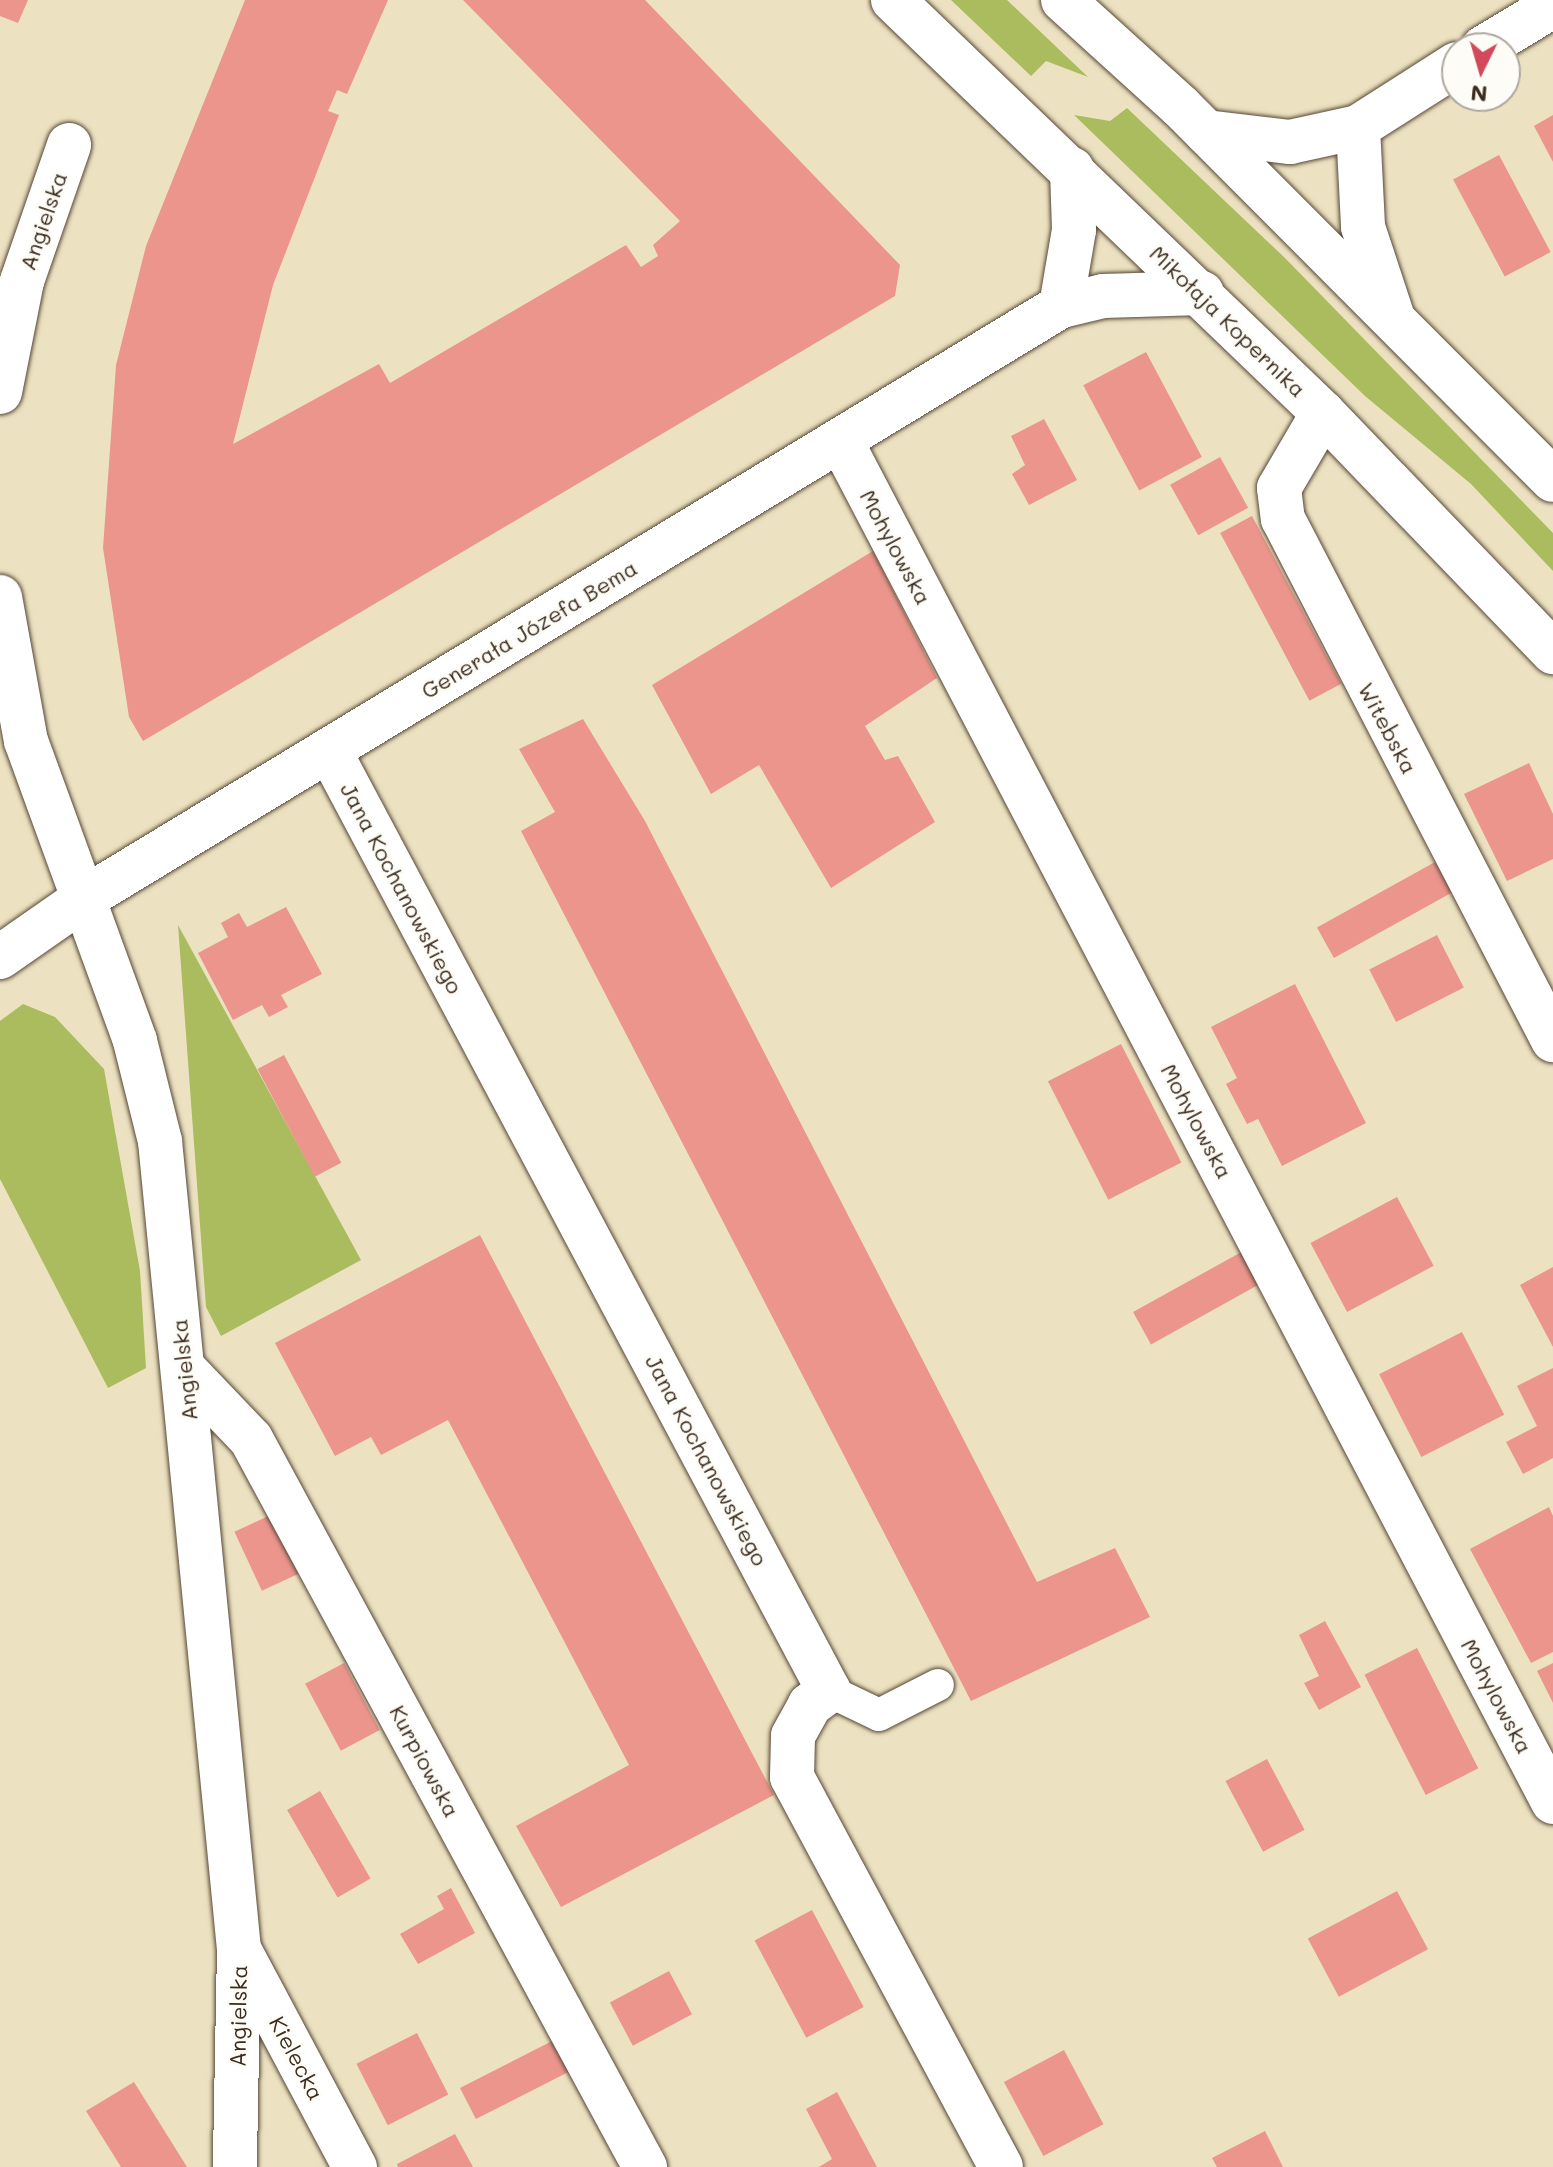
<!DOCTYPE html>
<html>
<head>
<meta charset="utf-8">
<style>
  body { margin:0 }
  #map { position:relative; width:1553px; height:2167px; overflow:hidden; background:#ece2c1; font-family:Mali,sans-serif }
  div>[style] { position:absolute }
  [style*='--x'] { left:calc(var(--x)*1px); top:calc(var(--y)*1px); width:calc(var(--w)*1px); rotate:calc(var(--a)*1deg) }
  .green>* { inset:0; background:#abbc5f }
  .building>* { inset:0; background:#eb958d; transform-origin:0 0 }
  .roads { filter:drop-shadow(0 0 2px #564636) drop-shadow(0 0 2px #564636) }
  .lane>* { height:32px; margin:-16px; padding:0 16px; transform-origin:16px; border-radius:16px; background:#fff }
  .street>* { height:44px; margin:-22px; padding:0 22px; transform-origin:22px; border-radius:22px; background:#fff }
  .secondary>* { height:44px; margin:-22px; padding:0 22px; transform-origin:22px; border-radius:22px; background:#fff }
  span { translate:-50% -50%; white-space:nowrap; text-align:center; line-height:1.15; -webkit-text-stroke:6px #fdfcf7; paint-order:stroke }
  .street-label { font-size:22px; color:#3b2a1e }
  .north { position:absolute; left:1441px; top:32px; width:80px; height:80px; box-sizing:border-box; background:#fdfcf7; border:2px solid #afa8a0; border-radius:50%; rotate:185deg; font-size:22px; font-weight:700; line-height:32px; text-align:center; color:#3b2a1e }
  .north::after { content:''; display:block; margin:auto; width:28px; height:36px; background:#d1495b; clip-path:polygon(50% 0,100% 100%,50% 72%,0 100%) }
</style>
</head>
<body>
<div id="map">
  <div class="green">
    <div style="clip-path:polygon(951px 0,1007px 0,1088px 77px,1046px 61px,1031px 76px)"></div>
    <div style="clip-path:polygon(1127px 108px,1285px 258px,1553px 533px,1553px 571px,1471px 484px,1365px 396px,1074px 115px,1110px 121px)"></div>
    <div style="clip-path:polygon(178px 925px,361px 1260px,221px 1336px,206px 1307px)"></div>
    <div style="clip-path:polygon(23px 1004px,55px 1017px,104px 1069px,140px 1271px,146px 1368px,108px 1388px,0 1179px,0 1021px)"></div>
  </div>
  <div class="building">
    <div style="clip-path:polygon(0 0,28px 0,18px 23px,0 16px)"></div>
    <div style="clip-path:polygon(245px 0,388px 0,347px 94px,337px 90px,328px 111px,339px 115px,273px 285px,233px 444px,379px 364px,390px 383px,626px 245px,641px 267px,658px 256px,653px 245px,680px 221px,463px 0,645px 0,900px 265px,895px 296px,143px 741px,129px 717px,103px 548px,116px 365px,146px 246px)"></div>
    <div style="clip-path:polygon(1553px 115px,1553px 162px,1534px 126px)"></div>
    <div style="left:1499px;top:155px;width:110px;height:52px;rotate:62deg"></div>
    <div style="left:1146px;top:352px;width:119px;height:71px;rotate:62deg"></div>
    <div style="clip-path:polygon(1044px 419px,1077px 480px,1029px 505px,1012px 474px,1025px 465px,1011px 436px)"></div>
    <div style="left:1220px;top:457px;width:58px;height:57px;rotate:61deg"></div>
    <div style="left:1252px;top:516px;width:190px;height:36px;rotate:62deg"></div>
    <div style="clip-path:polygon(873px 551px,937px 678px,865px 726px,885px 760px,898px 756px,935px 822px,831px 888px,759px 765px,711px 794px,652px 685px)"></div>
    <div style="clip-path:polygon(583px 719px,645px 821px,1037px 1582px,1115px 1548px,1150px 1617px,971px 1701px,521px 831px,555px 812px,519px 749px)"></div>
    <div style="clip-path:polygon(1529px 763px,1553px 814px,1553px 859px,1507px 881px,1464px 794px)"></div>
    <div style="left:1435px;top:862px;width:35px;height:135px;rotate:61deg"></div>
    <div style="clip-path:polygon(286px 907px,322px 974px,281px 995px,288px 1007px,269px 1017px,262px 1005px,233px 1020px,198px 953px,228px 937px,221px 923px,239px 913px,247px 927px)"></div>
    <div style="left:1437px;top:935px;width:59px;height:76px;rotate:63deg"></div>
    <div style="clip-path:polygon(1295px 984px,1366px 1123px,1282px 1166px,1258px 1119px,1247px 1124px,1226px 1084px,1237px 1078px,1211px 1027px)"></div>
    <div style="left:1121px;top:1044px;width:133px;height:82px;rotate:63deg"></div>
    <div style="left:284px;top:1055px;width:122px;height:30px;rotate:62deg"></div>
    <div style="left:1397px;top:1197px;width:78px;height:98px;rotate:62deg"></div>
    <div style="clip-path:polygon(480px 1235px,774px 1795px,561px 1907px,516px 1826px,629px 1765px,448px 1420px,381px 1455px,371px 1437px,335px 1456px,275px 1343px)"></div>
    <div style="left:1245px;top:1250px;width:37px;height:128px;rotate:61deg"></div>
    <div style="clip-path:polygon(1553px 1267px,1553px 1347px,1520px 1285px)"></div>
    <div style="left:1462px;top:1332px;width:93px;height:93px;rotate:63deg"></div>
    <div style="clip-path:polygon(1553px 1368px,1553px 1458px,1523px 1474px,1506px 1442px,1537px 1426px,1517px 1386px)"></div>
    <div style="clip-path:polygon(1549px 1507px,1553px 1516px,1553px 1652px,1531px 1663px,1470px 1549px)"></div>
    <div style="left:277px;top:1512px;width:65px;height:47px;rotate:65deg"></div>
    <div style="clip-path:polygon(1325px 1621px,1361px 1687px,1319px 1710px,1304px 1683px,1319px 1676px,1299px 1635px)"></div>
    <div style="left:1417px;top:1648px;width:135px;height:59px;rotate:63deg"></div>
    <div style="left:344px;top:1663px;width:76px;height:44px;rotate:62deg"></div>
    <div style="clip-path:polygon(1553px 1663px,1553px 1703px,1537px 1671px)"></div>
    <div style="left:1267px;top:1759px;width:80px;height:47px;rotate:62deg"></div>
    <div style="left:320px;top:1791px;width:101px;height:38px;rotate:60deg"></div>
    <div style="clip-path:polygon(451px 1888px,475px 1933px,418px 1964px,400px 1934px,444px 1909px,437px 1896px)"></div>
    <div style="left:1397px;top:1891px;width:66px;height:101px;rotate:62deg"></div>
    <div style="left:812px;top:1910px;width:110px;height:65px;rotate:62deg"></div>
    <div style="left:669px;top:1971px;width:49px;height:67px;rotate:62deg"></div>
    <div style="left:417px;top:2033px;width:69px;height:68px;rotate:63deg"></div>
    <div style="left:558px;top:2038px;width:35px;height:110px;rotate:63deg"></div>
    <div style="left:1064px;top:2050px;width:84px;height:68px;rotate:62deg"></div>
    <div style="clip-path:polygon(134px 2082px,187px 2167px,121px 2167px,86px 2111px)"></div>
    <div style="clip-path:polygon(837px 2092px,877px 2167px,819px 2167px,832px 2159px,806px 2109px)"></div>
    <div style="clip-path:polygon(1265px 2131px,1283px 2167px,1217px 2167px,1212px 2158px)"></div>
    <div style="clip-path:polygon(455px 2134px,473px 2167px,398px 2167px,397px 2164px)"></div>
  </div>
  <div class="roads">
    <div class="lane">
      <div style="--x:829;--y:1691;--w:55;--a:25.6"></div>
      <div style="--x:879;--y:1715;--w:66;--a:-27"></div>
    </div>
    <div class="street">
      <div style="--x:1483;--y:48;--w:82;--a:-31"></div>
      <div style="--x:1358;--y:127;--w:100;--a:87.1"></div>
      <div style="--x:1363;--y:227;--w:96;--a:71.8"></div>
      <div style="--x:1206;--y:132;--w:85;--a:6.8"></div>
      <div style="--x:1290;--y:142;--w:70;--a:-12.4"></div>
      <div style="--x:1358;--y:127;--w:117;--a:-32.5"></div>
      <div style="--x:1061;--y:306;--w:77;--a:-80.3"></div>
      <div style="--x:1074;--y:230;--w:61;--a:-91.9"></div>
      <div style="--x:0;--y:392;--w:113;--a:-78.8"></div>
      <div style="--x:22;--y:281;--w:144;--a:-70.9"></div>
      <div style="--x:1323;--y:413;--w:87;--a:120.4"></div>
      <div style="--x:1279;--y:488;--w:31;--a:83"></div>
      <div style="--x:1283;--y:519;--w:587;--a:62.61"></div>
      <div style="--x:841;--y:441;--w:1536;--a:62.38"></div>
      <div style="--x:0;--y:597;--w:146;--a:79.8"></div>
      <div style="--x:26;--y:741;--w:319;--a:70"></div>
      <div style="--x:135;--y:1041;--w:103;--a:76"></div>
      <div style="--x:160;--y:1141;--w:812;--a:84.42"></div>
      <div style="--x:239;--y:1949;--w:218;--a:91.1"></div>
      <div style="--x:329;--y:750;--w:1066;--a:62.02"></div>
      <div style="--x:829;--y:1691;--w:24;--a:144"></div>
      <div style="--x:810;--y:1705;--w:35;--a:119"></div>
      <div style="--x:793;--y:1736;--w:41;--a:91.4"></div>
      <div style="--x:792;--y:1777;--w:442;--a:61.8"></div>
      <div style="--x:0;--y:957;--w:101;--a:-34.9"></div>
      <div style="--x:83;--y:899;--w:1144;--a:-31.23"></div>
      <div style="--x:1061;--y:306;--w:43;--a:-13.4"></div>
      <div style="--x:1103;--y:296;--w:99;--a:-1.7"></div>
      <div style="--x:184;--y:1369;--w:97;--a:46.3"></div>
      <div style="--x:251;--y:1439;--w:828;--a:61.58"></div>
      <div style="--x:240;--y:1951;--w:245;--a:62"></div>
    </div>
    <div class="secondary">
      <div style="--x:893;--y:0;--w:596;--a:43.84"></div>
      <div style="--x:1323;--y:413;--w:332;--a:46.1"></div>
      <div style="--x:1063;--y:0;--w:158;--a:42.2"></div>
      <div style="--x:1180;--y:106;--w:528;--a:45.08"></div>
    </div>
  </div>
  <div class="street-label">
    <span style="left:43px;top:221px;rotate:-71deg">Angielska</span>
    <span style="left:1228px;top:321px;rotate:44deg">Mikołaja Kopernika</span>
    <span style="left:896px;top:547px;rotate:62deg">Mohylowska</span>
    <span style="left:529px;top:629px;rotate:-31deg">Generała Józefa Bema</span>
    <span style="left:1388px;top:728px;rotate:62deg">Witebska</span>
    <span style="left:402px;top:888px;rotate:62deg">Jana Kochanowskiego</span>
    <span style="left:1197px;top:1121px;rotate:62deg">Mohylowska</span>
    <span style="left:184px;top:1370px;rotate:-96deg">Angielska</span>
    <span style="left:707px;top:1460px;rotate:62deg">Jana Kochanowskiego</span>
    <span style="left:1497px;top:1696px;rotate:62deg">Mohylowska</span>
    <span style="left:425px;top:1761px;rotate:62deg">Kurpiowska</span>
    <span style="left:238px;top:2016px;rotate:-89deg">Angielska</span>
    <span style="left:297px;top:2058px;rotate:62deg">Kielecka</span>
  </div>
  <div class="north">N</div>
</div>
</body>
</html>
